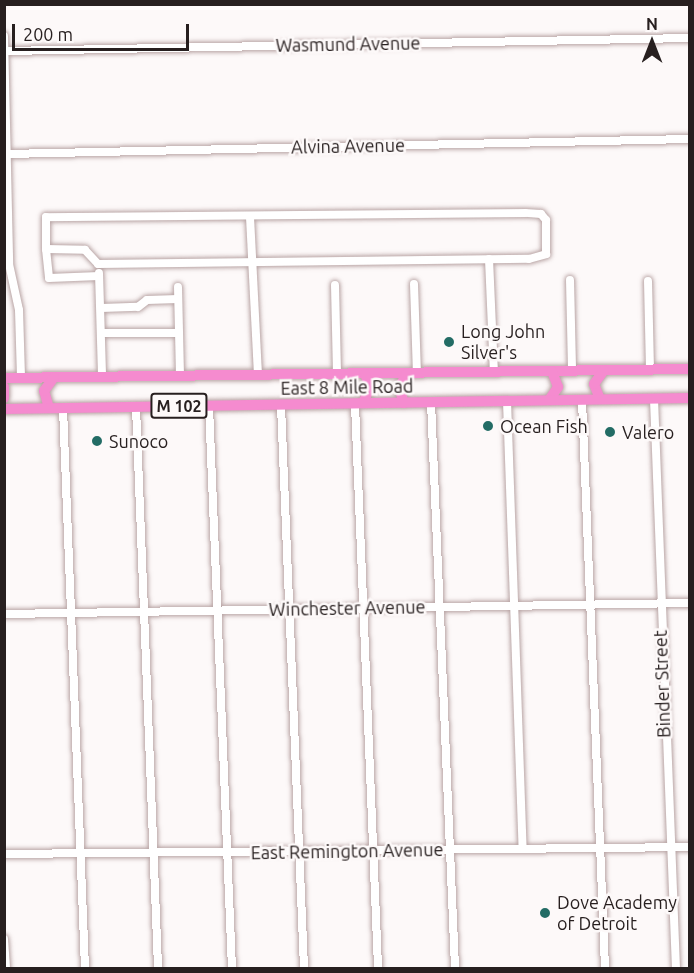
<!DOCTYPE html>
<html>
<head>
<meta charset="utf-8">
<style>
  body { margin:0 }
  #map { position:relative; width:694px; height:973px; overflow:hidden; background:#fdf9f9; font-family:Ubuntu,sans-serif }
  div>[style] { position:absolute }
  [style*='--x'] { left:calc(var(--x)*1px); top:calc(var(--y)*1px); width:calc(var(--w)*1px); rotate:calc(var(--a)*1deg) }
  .roads { filter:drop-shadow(0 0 2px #b9a5a5) drop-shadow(0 0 2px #b9a5a5) }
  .minor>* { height:8px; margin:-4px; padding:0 4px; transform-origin:4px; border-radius:4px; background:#fff }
  .highway>* { height:10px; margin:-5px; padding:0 5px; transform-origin:5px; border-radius:5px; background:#f58bcf }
  .dots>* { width:16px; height:16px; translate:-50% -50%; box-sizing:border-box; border:3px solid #fdf9f9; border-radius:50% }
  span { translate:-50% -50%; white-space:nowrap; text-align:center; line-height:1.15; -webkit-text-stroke:5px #fdf9f9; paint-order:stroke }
  .shield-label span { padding:2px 4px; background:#fdf9f9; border:2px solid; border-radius:4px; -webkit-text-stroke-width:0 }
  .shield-label { font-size:16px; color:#271f1f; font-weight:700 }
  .street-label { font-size:18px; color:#271f1f }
  .poi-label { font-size:18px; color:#271f1f }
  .left { translate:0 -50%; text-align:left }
  .frame { position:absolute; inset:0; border:6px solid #271f1f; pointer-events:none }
  .north { position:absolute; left:622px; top:12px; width:60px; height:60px; -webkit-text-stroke:4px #fdf9f9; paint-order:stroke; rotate:0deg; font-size:16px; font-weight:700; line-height:24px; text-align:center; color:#271f1f }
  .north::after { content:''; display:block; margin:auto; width:21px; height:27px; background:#271f1f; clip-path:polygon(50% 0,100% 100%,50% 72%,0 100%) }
  .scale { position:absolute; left:12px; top:24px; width:177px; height:27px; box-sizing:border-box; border:3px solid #271f1f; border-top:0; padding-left:8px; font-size:18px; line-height:21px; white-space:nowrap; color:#271f1f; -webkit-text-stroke:4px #fdf9f9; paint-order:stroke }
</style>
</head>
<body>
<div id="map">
  <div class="roads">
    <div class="minor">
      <div style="--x:4;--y:36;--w:228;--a:88.7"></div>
      <div style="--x:9;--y:264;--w:47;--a:77.7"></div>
      <div style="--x:19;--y:310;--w:68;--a:88.3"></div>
      <div style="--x:6;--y:51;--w:684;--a:-1.09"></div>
      <div style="--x:7;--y:154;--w:683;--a:-1.26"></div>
      <div style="--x:250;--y:217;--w:158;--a:87.1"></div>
      <div style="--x:46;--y:249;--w:39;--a:1"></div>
      <div style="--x:85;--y:250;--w:19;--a:47"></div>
      <div style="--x:98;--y:264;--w:431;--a:-0.7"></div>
      <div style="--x:529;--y:259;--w:18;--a:-16"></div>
      <div style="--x:546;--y:254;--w:34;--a:-90"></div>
      <div style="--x:546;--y:220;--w:8;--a:-130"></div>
      <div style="--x:541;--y:214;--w:16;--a:-176"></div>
      <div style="--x:525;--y:213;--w:479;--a:179.5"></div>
      <div style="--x:46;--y:217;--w:32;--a:90"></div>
      <div style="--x:46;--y:249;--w:29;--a:84"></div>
      <div style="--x:49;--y:278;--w:50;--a:-2.3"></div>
      <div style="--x:489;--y:259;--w:113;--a:87.5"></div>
      <div style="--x:99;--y:273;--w:104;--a:88.3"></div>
      <div style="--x:570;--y:280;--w:91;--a:88.7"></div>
      <div style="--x:648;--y:281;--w:88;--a:88.7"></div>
      <div style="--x:414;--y:284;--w:89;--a:88.1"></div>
      <div style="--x:335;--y:285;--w:89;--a:88.7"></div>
      <div style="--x:178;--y:287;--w:88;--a:88.7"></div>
      <div style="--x:101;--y:308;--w:37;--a:-2"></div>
      <div style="--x:138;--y:307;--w:11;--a:-38"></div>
      <div style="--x:147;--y:300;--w:31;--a:-2"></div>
      <div style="--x:101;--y:333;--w:78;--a:0"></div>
      <div style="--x:654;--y:399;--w:569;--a:87.79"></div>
      <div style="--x:582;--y:400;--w:568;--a:87.68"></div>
      <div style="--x:507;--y:401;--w:448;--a:88"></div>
      <div style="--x:431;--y:402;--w:567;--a:87.57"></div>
      <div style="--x:355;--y:404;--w:564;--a:87.66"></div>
      <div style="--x:281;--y:405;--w:563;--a:87.66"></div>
      <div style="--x:209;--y:406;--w:562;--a:87.66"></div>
      <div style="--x:136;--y:407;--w:561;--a:87.75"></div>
      <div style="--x:63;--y:408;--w:560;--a:87.75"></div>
      <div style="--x:4;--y:614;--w:686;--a:-0.92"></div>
      <div style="--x:4;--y:854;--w:686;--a:-0.58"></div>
      <div style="--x:4;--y:939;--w:29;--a:86"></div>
    </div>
    <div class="highway">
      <div style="--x:4;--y:378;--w:686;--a:-0.75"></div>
      <div style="--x:4;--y:387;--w:11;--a:90"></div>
      <div style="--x:600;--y:399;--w:16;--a:-112"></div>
      <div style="--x:594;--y:384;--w:17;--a:-54"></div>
      <div style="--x:549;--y:400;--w:16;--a:-55"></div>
      <div style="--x:558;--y:387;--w:17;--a:-111"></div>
      <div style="--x:363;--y:403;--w:17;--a:-66"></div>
      <div style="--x:370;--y:387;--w:14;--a:-111"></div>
      <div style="--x:404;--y:403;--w:16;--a:-108"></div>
      <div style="--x:399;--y:388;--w:17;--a:-62"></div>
      <div style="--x:49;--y:408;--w:18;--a:-106"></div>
      <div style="--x:44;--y:391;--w:17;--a:-54"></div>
      <div style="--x:4;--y:409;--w:686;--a:-0.92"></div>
    </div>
  </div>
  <div class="dots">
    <div style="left:449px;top:342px;background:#236c65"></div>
    <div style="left:488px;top:426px;background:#236c65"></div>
    <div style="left:610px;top:432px;background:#236c65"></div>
    <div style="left:97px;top:441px;background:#236c65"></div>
    <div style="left:545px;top:913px;background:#236c65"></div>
  </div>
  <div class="shield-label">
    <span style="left:179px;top:406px">M 102</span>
  </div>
  <div class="street-label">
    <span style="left:348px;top:44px;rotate:-1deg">Wasmund Avenue</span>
    <span style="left:348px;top:146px;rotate:-1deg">Alvina Avenue</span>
    <span style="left:347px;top:387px;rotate:-1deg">East 8 Mile Road</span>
    <span style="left:347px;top:608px;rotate:-1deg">Winchester Avenue</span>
    <span style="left:662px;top:684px;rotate:-92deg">Binder Street</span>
    <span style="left:347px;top:851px;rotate:-1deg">East Remington Avenue</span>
  </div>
  <div class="poi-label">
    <span class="left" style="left:461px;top:342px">Long John<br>Silver's</span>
    <span class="left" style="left:500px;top:426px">Ocean Fish</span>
    <span class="left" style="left:622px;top:432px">Valero</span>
    <span class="left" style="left:109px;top:441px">Sunoco</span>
    <span class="left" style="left:557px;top:913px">Dove Academy<br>of Detroit</span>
  </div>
  <div class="frame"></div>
  <div class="north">N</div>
  <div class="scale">200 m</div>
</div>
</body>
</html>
